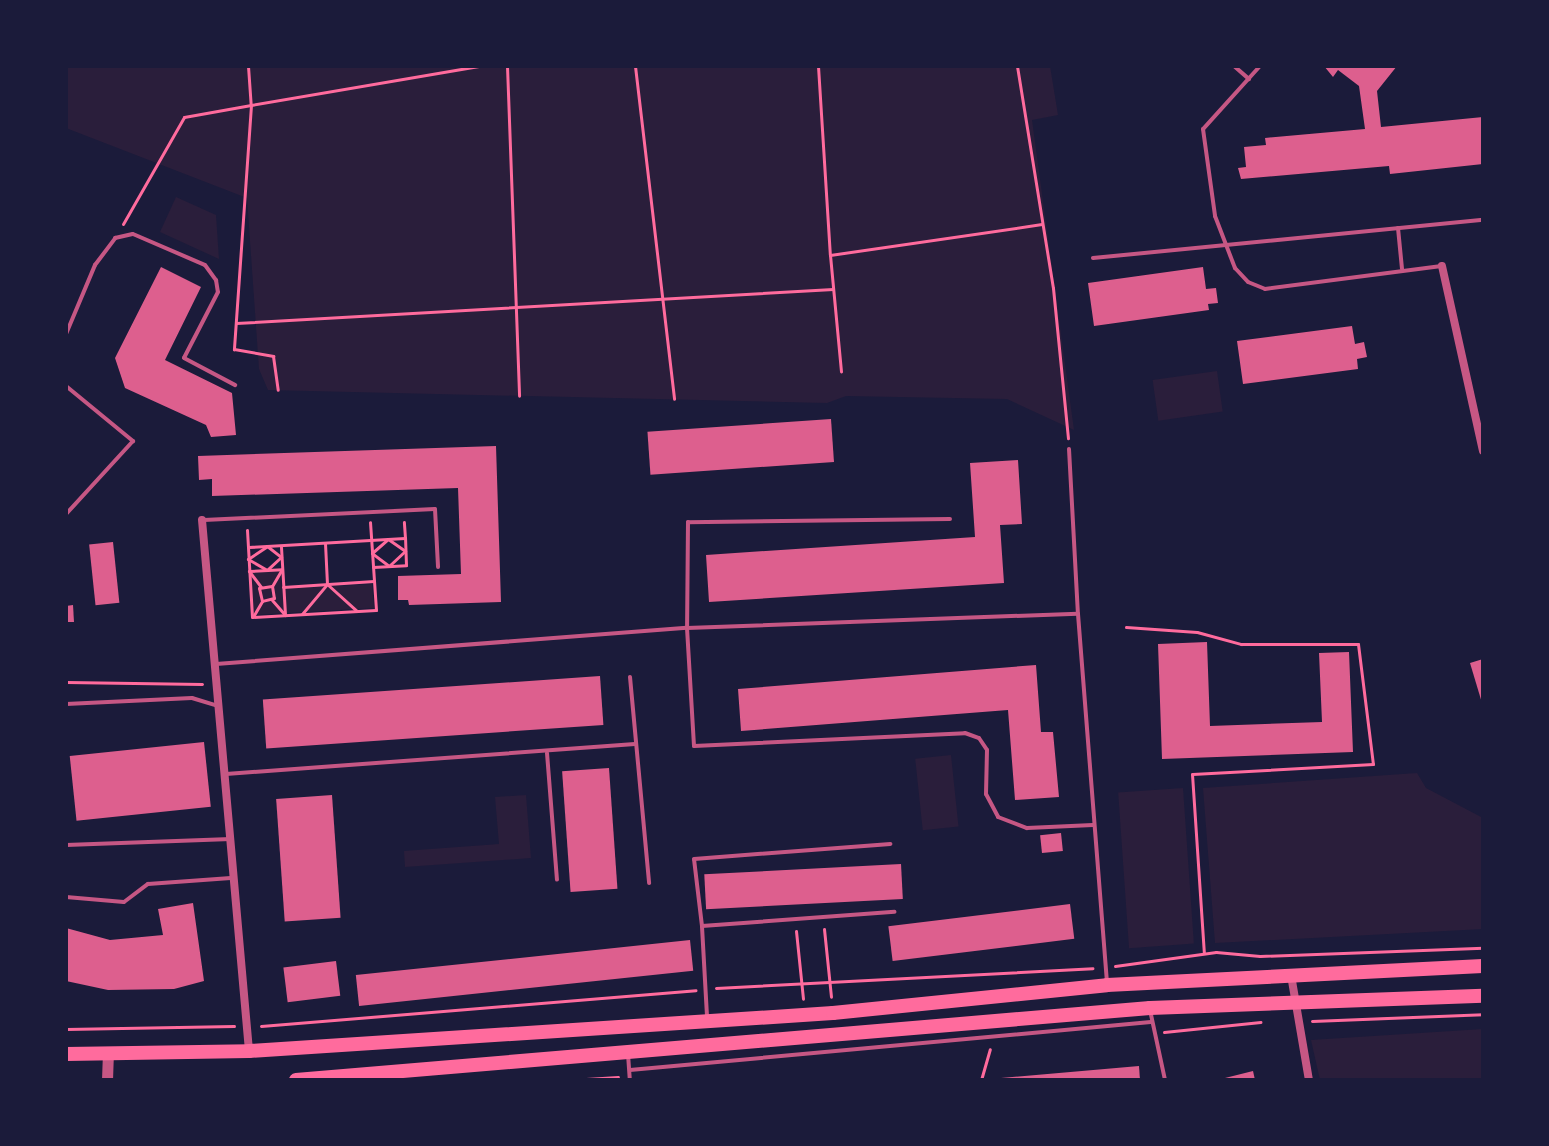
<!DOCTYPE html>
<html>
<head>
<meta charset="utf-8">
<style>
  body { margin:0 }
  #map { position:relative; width:1549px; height:1146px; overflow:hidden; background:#1b1b3a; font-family:Raleway,sans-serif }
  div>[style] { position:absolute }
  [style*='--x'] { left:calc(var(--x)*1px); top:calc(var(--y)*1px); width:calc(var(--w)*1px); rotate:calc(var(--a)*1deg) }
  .green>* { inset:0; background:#2a1e3b; transform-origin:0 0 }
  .building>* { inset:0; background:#dd5f8e; transform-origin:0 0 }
  .path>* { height:3px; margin:-1.5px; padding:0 1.5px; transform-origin:1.5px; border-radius:1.5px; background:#ff6b9d }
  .service>* { height:4px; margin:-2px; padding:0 2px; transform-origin:2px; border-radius:2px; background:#c65784 }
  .minor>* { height:8px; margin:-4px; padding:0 4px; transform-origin:4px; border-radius:4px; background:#c65784 }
  .tertiary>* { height:11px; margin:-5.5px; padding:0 5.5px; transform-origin:5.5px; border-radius:5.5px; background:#c65784 }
  .primary>* { height:14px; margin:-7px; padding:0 7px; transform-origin:7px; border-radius:7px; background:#ff6b9d }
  span { translate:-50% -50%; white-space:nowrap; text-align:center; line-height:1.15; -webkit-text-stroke:8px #1b1b3a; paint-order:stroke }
  .frame { position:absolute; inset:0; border:68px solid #1b1b3a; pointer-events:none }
</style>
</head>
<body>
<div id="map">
  <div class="green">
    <div style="clip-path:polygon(66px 66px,1050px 66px,1058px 115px,1032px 120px,1074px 430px,1007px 399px,846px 396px,827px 403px,268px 390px,259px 369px,247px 198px,66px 128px)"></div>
    <div style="clip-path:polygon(176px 197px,216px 215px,219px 259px,160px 232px)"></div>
    <div style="left:1217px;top:371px;width:41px;height:65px;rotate:82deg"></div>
    <div style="clip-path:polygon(280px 570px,282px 589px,372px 584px,374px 608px,253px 615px,251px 572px)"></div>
    <div style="left:951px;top:755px;width:72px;height:36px;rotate:84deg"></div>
    <div style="clip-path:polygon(1417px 773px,1426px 788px,1483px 818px,1483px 929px,1215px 943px,1203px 788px)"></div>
    <div style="left:1183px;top:788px;width:156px;height:65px;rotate:86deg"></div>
    <div style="clip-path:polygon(526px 795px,531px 858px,405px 867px,404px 851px,499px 844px,495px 797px)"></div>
    <div style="clip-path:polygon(1483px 1029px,1483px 1080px,1320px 1080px,1311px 1040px)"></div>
  </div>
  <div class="building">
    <div style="clip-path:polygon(1324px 66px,1397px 66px,1377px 91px,1381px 127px,1483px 117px,1483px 164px,1390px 174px,1389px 166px,1241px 179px,1238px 168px,1246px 167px,1244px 147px,1266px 145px,1265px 138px,1365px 129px,1359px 86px,1338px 70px,1333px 77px)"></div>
    <div style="clip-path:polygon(161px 267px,201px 287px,165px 360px,232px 393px,236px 435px,211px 437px,206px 425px,125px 388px,115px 358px)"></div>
    <div style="clip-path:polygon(1203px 267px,1206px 289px,1216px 288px,1218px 303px,1208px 304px,1209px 310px,1094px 326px,1088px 283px)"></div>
    <div style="clip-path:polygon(1352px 326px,1355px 344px,1364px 342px,1367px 357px,1357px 359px,1358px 369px,1243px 384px,1237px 341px)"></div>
    <div style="left:831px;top:419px;width:43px;height:184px;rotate:86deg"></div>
    <div style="clip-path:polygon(496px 446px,501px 602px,409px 605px,408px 600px,398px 600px,398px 576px,461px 574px,458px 488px,212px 496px,212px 479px,199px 480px,198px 456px)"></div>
    <div style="clip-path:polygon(1018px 460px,1022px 524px,1000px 525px,1004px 583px,709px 602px,706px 555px,975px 537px,970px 463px)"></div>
    <div style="left:113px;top:542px;width:61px;height:24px;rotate:84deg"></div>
    <div style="clip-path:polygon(73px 605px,74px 622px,66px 622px,66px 606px)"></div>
    <div style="clip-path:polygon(1207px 642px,1210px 726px,1322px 722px,1319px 653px,1349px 652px,1353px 752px,1162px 759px,1158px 644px)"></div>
    <div style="clip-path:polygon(1483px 659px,1483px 703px,1482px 703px,1470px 663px)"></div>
    <div style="clip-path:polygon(1036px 665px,1041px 732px,1053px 732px,1059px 797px,1015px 800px,1008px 710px,741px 731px,738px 689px)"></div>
    <div style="left:600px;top:676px;width:49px;height:338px;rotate:86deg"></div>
    <div style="left:204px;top:742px;width:65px;height:135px;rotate:84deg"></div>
    <div style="left:609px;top:768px;width:121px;height:47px;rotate:86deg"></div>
    <div style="left:332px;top:795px;width:123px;height:56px;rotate:86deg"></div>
    <div style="left:1061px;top:833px;width:18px;height:21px;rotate:84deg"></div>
    <div style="left:901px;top:864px;width:35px;height:197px;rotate:87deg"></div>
    <div style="clip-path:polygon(193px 903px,204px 981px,174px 989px,108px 990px,66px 981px,66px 928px,110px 940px,163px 935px,158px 909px)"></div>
    <div style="left:1070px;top:904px;width:35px;height:183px;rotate:83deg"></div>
    <div style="left:690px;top:940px;width:31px;height:336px;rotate:84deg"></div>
    <div style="left:336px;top:961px;width:35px;height:53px;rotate:83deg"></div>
    <div style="clip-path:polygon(1139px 1066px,1140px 1080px,1001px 1080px,1001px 1078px)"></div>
    <div style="clip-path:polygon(1253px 1071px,1255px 1080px,1221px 1080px,1221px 1079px)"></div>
  </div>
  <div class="path">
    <div style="--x:248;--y:66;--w:39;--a:86"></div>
    <div style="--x:251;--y:105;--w:231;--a:-9.7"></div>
    <div style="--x:507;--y:66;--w:330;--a:87.9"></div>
    <div style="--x:635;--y:66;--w:335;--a:83.3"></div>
    <div style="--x:818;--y:66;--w:189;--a:86.4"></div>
    <div style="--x:830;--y:255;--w:214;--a:-8.3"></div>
    <div style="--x:1017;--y:66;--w:225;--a:80.8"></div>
    <div style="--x:1053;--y:288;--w:151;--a:84.3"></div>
    <div style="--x:123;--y:224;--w:123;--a:-60.3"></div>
    <div style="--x:184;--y:117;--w:68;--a:-10.2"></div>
    <div style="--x:251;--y:105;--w:245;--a:94"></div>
    <div style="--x:234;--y:349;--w:40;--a:10"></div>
    <div style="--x:273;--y:356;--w:34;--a:82"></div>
    <div style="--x:830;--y:255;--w:117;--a:84.6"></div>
    <div style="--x:236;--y:323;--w:598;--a:-3.26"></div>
    <div style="--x:247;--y:530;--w:87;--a:86.7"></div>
    <div style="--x:252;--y:617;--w:124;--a:-3.2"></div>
    <div style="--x:376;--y:610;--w:88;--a:-93.9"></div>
    <div style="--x:388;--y:539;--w:21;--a:35"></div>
    <div style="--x:405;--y:551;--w:22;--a:137"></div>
    <div style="--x:389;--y:566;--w:21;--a:-143"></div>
    <div style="--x:372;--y:553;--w:21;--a:-41"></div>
    <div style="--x:267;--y:546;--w:18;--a:38"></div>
    <div style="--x:281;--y:557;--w:19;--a:137"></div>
    <div style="--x:267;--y:570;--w:22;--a:-150"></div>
    <div style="--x:248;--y:559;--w:23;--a:-34"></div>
    <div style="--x:249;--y:547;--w:156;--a:-3.3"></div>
    <div style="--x:405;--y:538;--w:16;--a:-94"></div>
    <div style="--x:281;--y:547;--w:68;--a:86.6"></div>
    <div style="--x:373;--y:567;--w:33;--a:-3"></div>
    <div style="--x:406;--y:565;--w:27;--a:-92"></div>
    <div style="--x:327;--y:584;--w:40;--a:42"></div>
    <div style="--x:261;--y:587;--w:20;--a:-127"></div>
    <div style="--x:249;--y:571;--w:33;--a:-3"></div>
    <div style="--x:282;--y:569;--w:20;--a:120"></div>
    <div style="--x:272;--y:586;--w:12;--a:81"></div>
    <div style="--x:274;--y:598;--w:12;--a:166"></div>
    <div style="--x:262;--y:601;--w:13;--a:-103"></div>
    <div style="--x:259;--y:588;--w:13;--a:-9"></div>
    <div style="--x:283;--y:587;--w:91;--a:-3.8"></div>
    <div style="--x:272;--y:600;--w:20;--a:49"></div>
    <div style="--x:302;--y:614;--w:39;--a:-50"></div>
    <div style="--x:327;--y:584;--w:41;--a:-92.8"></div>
    <div style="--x:254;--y:615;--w:16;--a:-60"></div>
    <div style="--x:1126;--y:627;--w:71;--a:4"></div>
    <div style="--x:1197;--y:632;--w:46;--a:15.3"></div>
    <div style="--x:1241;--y:644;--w:117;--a:0"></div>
    <div style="--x:1358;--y:644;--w:121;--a:82.9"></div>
    <div style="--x:1373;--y:764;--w:181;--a:176.8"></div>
    <div style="--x:1192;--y:774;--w:179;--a:86.2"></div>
    <div style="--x:66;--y:682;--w:136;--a:0.8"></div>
    <div style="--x:824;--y:929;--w:68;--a:84.1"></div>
    <div style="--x:796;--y:931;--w:68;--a:84.1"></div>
    <div style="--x:1115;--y:966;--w:102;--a:-7.9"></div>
    <div style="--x:1216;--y:952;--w:44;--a:5.2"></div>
    <div style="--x:1260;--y:956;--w:223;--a:-2.1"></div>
    <div style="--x:716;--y:988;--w:377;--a:-3"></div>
    <div style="--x:1312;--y:1021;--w:171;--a:-2.3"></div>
    <div style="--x:261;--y:1026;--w:436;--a:-4.7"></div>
    <div style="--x:66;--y:1029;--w:168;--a:-1"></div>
    <div style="--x:1164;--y:1032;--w:97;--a:-5.9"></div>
    <div style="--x:570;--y:1080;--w:48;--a:-3.6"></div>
    <div style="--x:981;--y:1080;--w:32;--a:-74"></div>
  </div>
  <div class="service">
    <div style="--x:1234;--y:66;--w:20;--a:41"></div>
    <div style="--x:1260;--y:66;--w:85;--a:132.1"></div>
    <div style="--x:1203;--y:129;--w:88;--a:82.1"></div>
    <div style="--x:1215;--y:216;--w:56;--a:69"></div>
    <div style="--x:1235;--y:268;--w:19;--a:47"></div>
    <div style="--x:1248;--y:282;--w:18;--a:22"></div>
    <div style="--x:1265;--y:289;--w:178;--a:-7.4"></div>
    <div style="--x:1398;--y:228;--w:41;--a:84.4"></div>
    <div style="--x:1093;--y:258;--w:392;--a:-5.6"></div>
    <div style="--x:66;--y:334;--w:75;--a:-67.2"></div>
    <div style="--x:95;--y:265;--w:34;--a:-53"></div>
    <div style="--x:115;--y:238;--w:18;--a:-13"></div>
    <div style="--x:133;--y:234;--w:78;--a:23.3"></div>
    <div style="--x:205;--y:265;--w:19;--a:54"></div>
    <div style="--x:216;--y:280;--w:12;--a:81"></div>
    <div style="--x:218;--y:292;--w:74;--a:117.3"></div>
    <div style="--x:184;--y:358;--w:58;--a:27.9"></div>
    <div style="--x:66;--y:386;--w:87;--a:39.4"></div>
    <div style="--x:133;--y:441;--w:99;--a:132.5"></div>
    <div style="--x:1069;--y:449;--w:165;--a:86.9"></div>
    <div style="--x:950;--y:519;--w:262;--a:179.3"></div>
    <div style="--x:688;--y:522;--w:106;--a:90.5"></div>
    <div style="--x:687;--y:628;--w:391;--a:-2.1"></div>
    <div style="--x:1078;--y:614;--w:370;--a:85.5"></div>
    <div style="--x:204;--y:520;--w:231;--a:-2.7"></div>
    <div style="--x:435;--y:509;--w:58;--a:87"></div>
    <div style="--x:216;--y:664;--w:472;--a:-4.4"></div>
    <div style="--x:687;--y:628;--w:118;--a:86.6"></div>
    <div style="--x:694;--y:746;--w:271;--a:-2.7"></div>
    <div style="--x:965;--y:733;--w:15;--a:20"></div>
    <div style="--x:979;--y:738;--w:14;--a:56"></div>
    <div style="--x:987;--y:750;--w:44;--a:91.3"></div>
    <div style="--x:986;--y:794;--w:26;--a:62"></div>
    <div style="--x:998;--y:817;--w:31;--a:21"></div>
    <div style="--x:1027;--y:828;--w:66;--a:-2.6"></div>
    <div style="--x:630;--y:677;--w:207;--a:84.7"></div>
    <div style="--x:66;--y:704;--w:126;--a:-2.7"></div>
    <div style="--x:192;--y:698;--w:27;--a:17"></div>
    <div style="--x:547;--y:753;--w:127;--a:85.5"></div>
    <div style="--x:226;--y:774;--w:410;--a:-4.2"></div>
    <div style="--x:66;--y:845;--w:165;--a:-2.1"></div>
    <div style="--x:66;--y:897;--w:58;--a:4.9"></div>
    <div style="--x:124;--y:902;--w:30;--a:-37"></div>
    <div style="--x:148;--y:884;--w:83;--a:-4.1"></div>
    <div style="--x:702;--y:926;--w:67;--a:-96.8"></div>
    <div style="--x:694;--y:859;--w:197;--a:-4.4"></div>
    <div style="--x:1150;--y:1010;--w:72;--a:77.9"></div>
    <div style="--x:707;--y:1016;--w:90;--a:-93.2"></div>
    <div style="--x:702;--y:926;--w:193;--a:-4.2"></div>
    <div style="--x:628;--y:1054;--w:26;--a:86"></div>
    <div style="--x:630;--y:1070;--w:523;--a:-5.26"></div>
  </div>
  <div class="minor">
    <div style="--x:1442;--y:266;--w:189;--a:77.5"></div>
    <div style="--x:202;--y:520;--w:533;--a:84.94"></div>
    <div style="--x:1291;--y:975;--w:107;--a:80.3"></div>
  </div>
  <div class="tertiary">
    <div style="--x:107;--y:1080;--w:25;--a:-88"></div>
  </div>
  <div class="primary">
    <div style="--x:66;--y:1054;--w:183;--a:-0.9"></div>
    <div style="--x:249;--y:1051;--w:585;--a:-3.72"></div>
    <div style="--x:833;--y:1013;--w:275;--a:-5.8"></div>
    <div style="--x:1107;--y:985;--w:376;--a:-2.9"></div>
    <div style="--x:296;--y:1080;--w:857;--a:-4.82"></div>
    <div style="--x:1150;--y:1008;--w:333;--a:-2.1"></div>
  </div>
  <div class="frame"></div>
</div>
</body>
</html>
